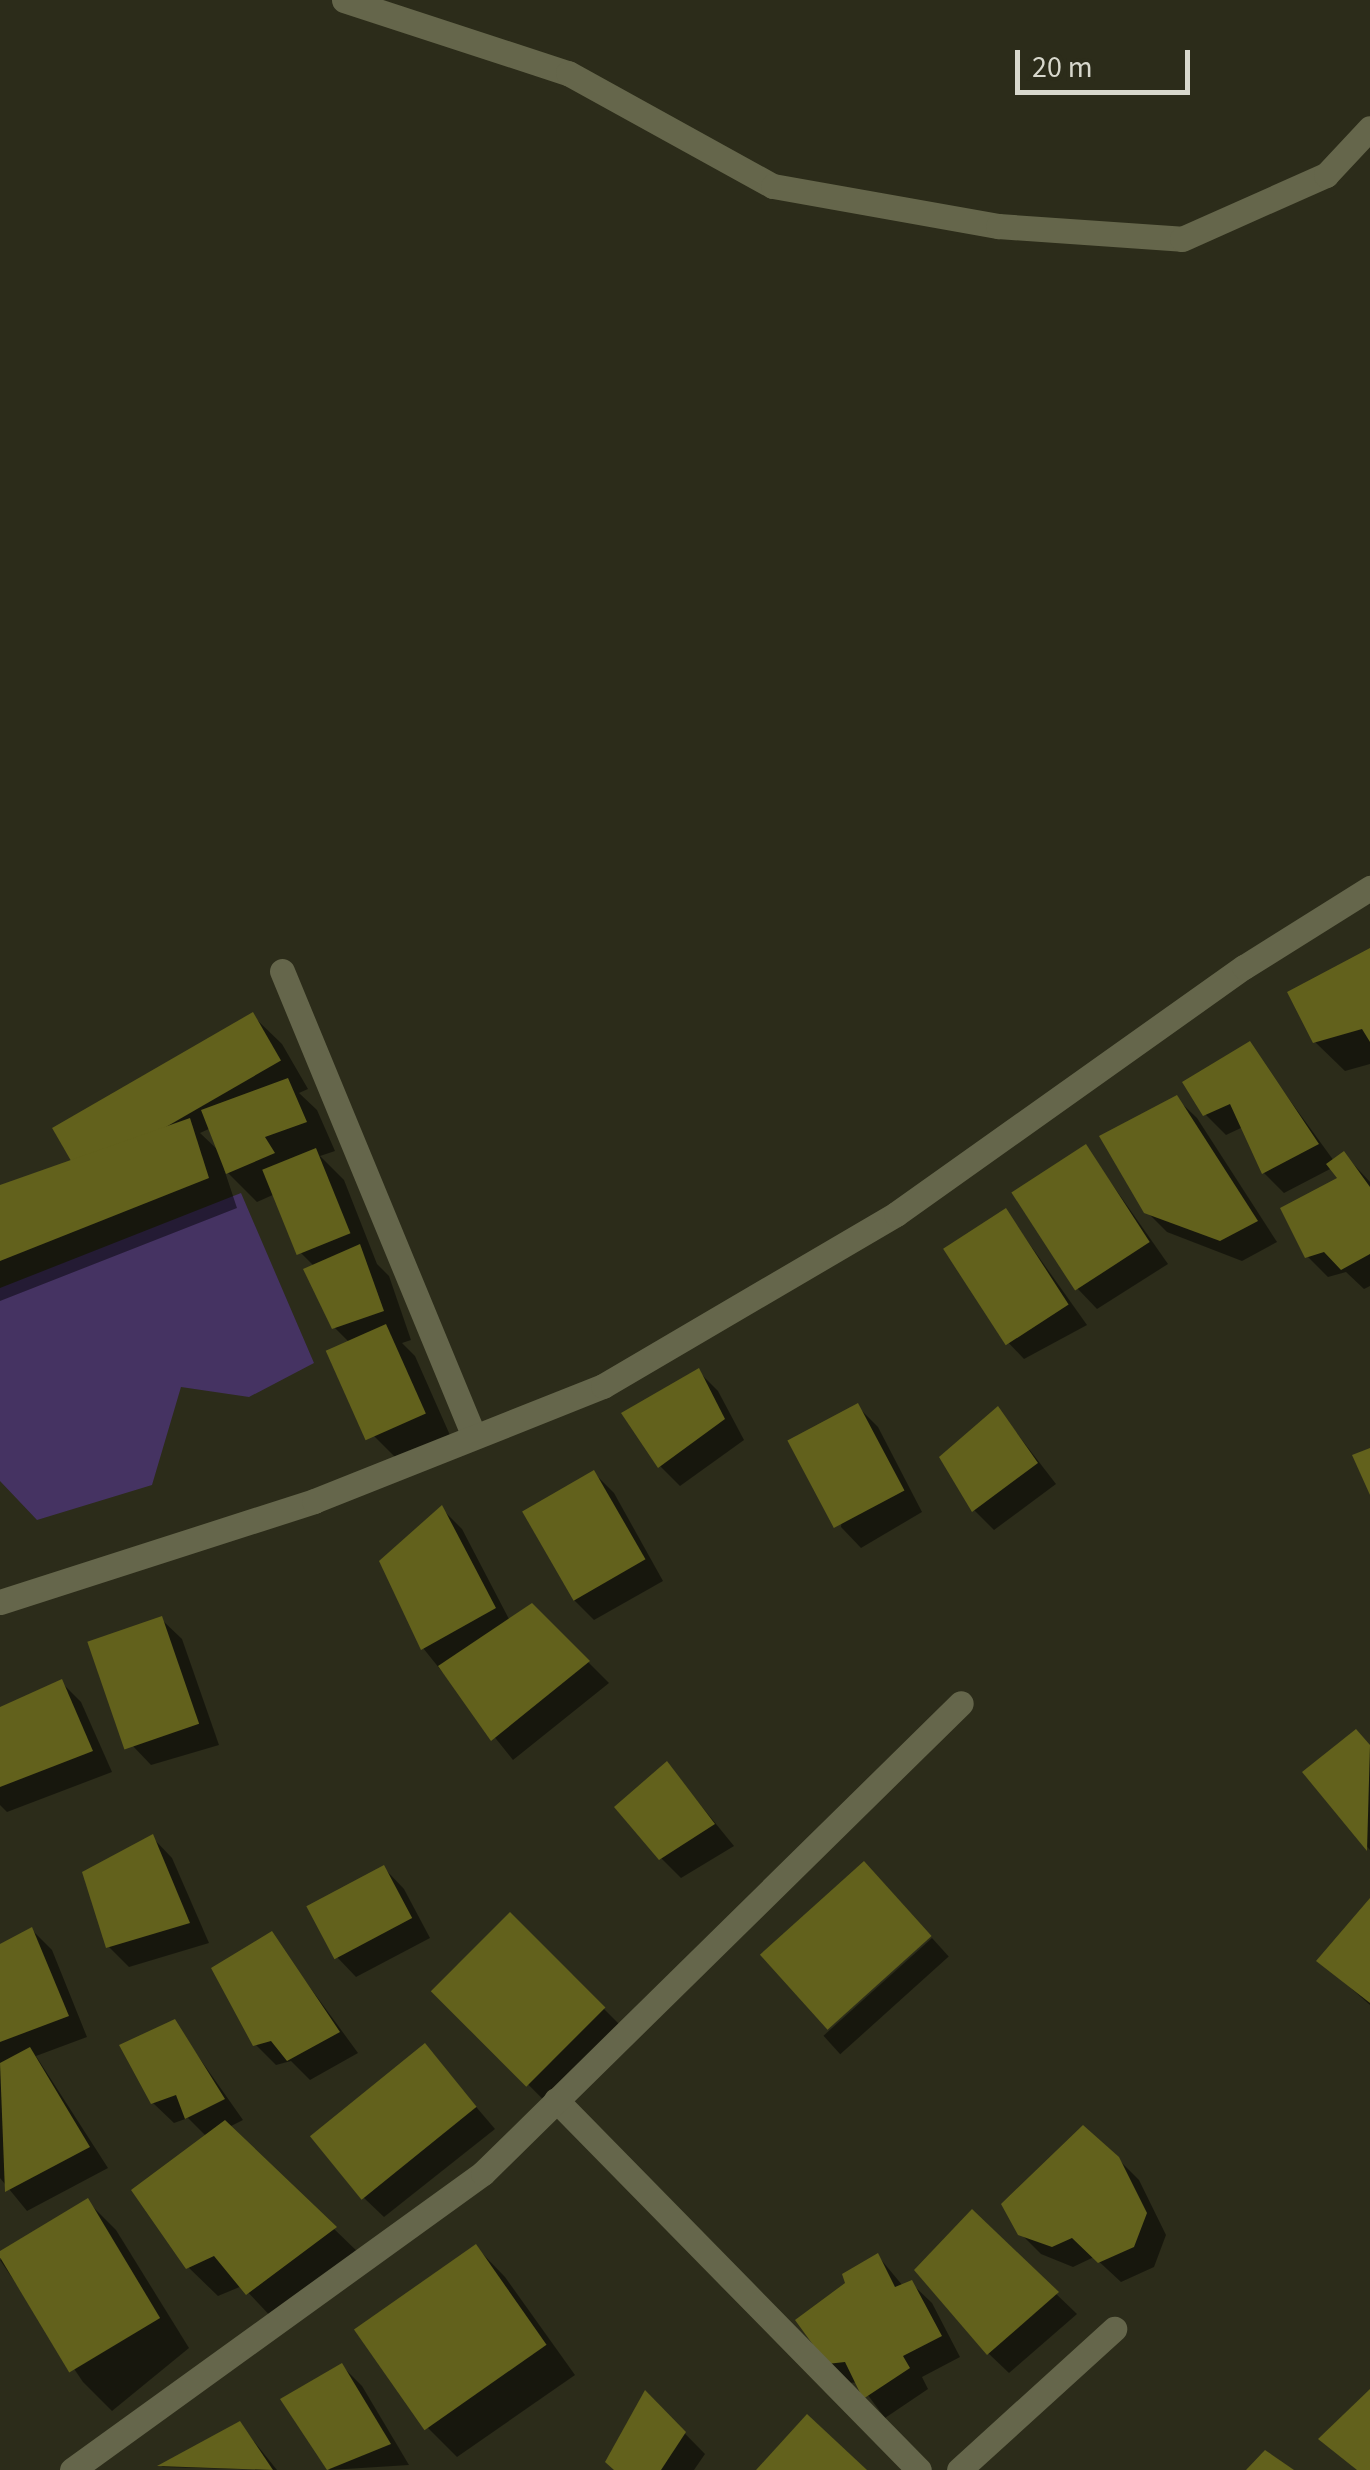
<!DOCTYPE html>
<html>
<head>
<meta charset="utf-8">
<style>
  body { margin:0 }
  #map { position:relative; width:1370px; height:2470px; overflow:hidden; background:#2c2c1a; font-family:"Source Sans 3",sans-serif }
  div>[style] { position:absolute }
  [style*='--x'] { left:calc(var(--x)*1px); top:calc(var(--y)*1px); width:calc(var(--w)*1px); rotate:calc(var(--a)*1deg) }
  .green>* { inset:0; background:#453362 }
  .shadow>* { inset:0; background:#0007; transform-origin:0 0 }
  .building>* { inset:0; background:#62611c; transform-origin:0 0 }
  .minor>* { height:25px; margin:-12.5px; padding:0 12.5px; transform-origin:12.5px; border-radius:12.5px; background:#65664b }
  span { translate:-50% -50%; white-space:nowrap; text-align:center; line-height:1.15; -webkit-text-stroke:8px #2c2c1a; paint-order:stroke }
  .scale { position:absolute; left:1015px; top:50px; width:175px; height:45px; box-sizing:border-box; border:5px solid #d8d8cd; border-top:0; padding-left:12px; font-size:30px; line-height:35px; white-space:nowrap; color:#d8d8cd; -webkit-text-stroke:8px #2c2c1a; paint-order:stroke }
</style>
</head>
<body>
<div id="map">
  <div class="green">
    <div style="clip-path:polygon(241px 1193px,314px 1363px,249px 1397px,181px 1387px,152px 1485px,37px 1520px,0 1481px,0 1288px)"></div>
  </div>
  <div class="shadow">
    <div style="clip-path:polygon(1370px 950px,1370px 1064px,1345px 1071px,1315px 1042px)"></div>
    <div style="clip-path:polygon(evenodd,252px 1015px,282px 1044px,308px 1089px,299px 1093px,317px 1110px,335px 1151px,320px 1156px,344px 1180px,377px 1264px,389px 1276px,411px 1340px,402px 1343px,415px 1356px,453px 1442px,402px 1464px,373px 1435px,349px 1342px,334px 1327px,315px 1267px,301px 1253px,275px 1194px,257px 1202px,224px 1169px,237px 1208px,0 1301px,0 1188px,77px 1161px,63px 1147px,252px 1015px,211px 1128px,220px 1152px,200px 1133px,211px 1128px)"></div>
    <div style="clip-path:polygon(1249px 1044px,1334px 1161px,1344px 1154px,1370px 1182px,1370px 1286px,1364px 1289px,1346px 1272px,1328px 1277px,1307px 1256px,1341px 1179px,1332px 1168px,1284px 1193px,1264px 1173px,1243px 1127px,1226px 1135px,1205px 1114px)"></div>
    <div style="clip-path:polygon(1176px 1098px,1197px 1118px,1277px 1242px,1242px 1261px,1167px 1232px,1146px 1211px)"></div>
    <div style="clip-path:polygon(1086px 1147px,1168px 1264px,1097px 1309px,1077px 1288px)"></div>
    <div style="clip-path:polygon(1006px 1211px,1087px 1325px,1024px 1359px,1004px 1338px)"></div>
    <div style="clip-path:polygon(698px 1371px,718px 1391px,744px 1440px,680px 1486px,660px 1466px)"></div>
    <div style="clip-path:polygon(857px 1406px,878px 1427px,922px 1512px,861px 1548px,841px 1527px)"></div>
    <div style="clip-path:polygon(998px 1409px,1056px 1484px,994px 1530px,974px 1510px)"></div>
    <div style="clip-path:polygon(594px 1473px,614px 1493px,663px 1581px,594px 1620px,574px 1600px)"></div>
    <div style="clip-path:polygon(442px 1509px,462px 1529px,510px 1621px,532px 1606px,609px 1683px,513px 1760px,423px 1648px)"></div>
    <div style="clip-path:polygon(161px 1619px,182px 1639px,219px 1745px,151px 1765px,131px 1744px)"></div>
    <div style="clip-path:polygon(61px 1682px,81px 1702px,112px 1772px,7px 1812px,0 1805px,0 1710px)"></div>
    <div style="clip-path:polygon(1356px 1732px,1370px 1747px,1370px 1850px,1305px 1773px)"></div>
    <div style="clip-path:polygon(667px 1764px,734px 1846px,681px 1878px,661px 1858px)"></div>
    <div style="clip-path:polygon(152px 1837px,172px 1858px,209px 1943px,129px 1967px,109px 1947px)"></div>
    <div style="clip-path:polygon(384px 1868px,404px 1889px,430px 1938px,356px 1977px,336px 1956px)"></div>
    <div style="clip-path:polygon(1370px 1902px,1370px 2005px,1319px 1960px)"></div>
    <div style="left:510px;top:1915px;width:174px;height:107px;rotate:45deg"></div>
    <div style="clip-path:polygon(32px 1930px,52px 1950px,87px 2037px,36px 2056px,108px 2168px,27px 2211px,0 2178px,0 1946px)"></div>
    <div style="clip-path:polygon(271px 1934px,358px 2053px,310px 2080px,291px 2061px,276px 2065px,255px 2044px)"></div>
    <div style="left:932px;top:1938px;width:25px;height:146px;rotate:48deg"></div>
    <div style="clip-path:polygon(174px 2022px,243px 2120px,229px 2127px,364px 2258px,277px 2323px,242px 2286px,218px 2296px,188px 2267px,207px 2137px,188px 2118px,174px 2123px,153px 2103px)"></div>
    <div style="clip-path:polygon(425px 2047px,495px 2129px,384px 2217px,363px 2197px)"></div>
    <div style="clip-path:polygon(1117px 2158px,1139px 2180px,1166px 2235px,1154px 2267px,1121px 2282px,1094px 2257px,1073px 2267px,1041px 2254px,1020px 2233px)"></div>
    <div style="clip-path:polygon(87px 2201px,116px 2230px,189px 2348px,112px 2411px,83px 2382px,0 2260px)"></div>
    <div style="clip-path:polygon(972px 2213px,1077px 2314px,1009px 2373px,988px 2353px)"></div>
    <div style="clip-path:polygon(476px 2247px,505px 2277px,575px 2375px,457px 2457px,428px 2428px)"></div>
    <div style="clip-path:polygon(878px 2256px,903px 2286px,911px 2283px,932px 2303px,960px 2357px,922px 2377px,928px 2389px,885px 2418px,858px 2382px,850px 2383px,829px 2362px,848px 2284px)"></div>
    <div style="clip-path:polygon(342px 2366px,362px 2386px,409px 2465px,330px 2470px,283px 2400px)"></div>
    <div style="clip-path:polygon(646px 2394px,705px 2454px,694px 2470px,617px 2470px)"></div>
    <div style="clip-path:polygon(240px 2424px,277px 2470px,161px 2467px)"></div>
  </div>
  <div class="building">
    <div style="clip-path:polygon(1370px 948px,1370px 1042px,1362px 1029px,1313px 1043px,1287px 992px)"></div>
    <div style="left:253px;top:1012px;width:56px;height:232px;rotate:60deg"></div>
    <div style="clip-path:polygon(1250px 1041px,1319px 1144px,1262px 1174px,1230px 1104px,1203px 1116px,1182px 1082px)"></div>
    <div style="clip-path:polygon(288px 1078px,307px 1122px,265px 1137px,275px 1153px,226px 1174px,201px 1110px)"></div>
    <div style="clip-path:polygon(1177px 1095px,1258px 1221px,1220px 1241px,1144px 1213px,1099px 1136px)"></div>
    <div style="clip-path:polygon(190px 1118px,209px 1178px,0 1261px,0 1185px)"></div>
    <div style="left:1086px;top:1144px;width:117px;height:89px;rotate:57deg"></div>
    <div style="left:316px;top:1148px;width:92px;height:58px;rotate:68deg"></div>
    <div style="clip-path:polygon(1344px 1151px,1370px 1187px,1370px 1254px,1341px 1270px,1324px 1252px,1305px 1258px,1280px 1208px,1337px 1178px,1326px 1164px)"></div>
    <div style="left:1006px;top:1208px;width:115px;height:75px;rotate:57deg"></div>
    <div style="clip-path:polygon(360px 1244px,384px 1311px,332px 1329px,303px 1269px)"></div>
    <div style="left:386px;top:1324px;width:98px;height:66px;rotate:66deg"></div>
    <div style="clip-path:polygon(699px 1368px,725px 1419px,658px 1468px,621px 1413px)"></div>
    <div style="left:858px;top:1403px;width:99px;height:80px;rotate:62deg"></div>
    <div style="clip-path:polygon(998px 1406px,1038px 1463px,972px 1512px,939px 1457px)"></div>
    <div style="clip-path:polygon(1370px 1448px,1370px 1495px,1352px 1455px)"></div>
    <div style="left:594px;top:1470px;width:103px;height:83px;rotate:60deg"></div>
    <div style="clip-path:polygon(442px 1505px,496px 1608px,421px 1650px,379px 1561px)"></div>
    <div style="clip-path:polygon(532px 1603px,590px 1661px,491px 1741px,438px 1666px)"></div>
    <div style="left:162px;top:1616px;width:114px;height:79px;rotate:71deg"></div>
    <div style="clip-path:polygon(62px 1679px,93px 1751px,0 1787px,0 1707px)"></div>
    <div style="clip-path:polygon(1356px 1729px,1370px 1745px,1367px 1851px,1302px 1772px)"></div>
    <div style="clip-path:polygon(667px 1761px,715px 1824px,659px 1860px,614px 1807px)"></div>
    <div style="clip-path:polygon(153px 1834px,190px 1923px,106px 1948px,82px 1872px)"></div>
    <div style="left:864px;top:1861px;width:101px;height:140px;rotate:48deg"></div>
    <div style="left:384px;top:1865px;width:60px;height:88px;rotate:62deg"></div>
    <div style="clip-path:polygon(1370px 1898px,1370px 2003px,1316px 1961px)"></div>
    <div style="left:510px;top:1912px;width:135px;height:112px;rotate:45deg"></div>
    <div style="clip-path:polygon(32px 1927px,69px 2016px,0 2042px,0 1944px)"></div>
    <div style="clip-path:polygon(272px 1931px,340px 2032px,287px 2061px,271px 2041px,253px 2046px,211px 1968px)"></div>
    <div style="clip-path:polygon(175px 2019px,225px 2099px,185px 2119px,176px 2095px,151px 2104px,119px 2045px)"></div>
    <div style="left:425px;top:2043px;width:82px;height:148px;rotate:51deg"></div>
    <div style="clip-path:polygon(30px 2047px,90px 2147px,5px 2192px,0 2063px)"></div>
    <div style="clip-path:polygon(225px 2120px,337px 2227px,246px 2295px,214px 2256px,186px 2269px,131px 2190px)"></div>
    <div style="clip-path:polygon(1083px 2125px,1119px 2157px,1147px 2213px,1134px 2247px,1098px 2263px,1072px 2238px,1052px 2247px,1018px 2235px,1001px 2204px)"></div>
    <div style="left:88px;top:2198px;width:140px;height:106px;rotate:59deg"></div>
    <div style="clip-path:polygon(972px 2209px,1059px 2292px,987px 2355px,914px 2270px)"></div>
    <div style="left:476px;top:2244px;width:123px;height:149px;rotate:55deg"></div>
    <div style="clip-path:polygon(878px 2253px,895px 2287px,912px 2280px,942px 2336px,903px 2356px,910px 2368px,863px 2399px,845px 2362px,827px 2364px,795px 2320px,845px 2283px,842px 2274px)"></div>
    <div style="clip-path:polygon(342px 2363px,391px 2444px,327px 2470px,280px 2399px)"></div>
    <div style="clip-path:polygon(1370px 2389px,1370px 2470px,1357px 2470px,1318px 2439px)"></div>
    <div style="clip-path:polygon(645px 2390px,686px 2432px,661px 2470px,614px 2470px,605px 2462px)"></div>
    <div style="clip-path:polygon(807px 2414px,867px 2470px,756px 2470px)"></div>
    <div style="clip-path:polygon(240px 2421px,273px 2470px,157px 2466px)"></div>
    <div style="clip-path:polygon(1265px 2450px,1294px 2470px,1246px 2470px)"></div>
  </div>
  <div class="minor">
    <div style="--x:344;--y:0;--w:236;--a:18.1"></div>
    <div style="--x:568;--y:73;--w:234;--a:28.9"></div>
    <div style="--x:773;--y:186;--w:229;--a:10.1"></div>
    <div style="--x:998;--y:226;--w:184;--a:4"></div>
    <div style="--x:1182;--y:239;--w:158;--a:-24"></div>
    <div style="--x:1326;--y:175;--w:64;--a:-46.9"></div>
    <div style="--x:282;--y:971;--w:501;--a:67.58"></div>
    <div style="--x:0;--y:1602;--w:330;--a:-17.8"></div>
    <div style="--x:314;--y:1501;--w:311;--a:-21.7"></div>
    <div style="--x:603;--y:1386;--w:340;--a:-30.4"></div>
    <div style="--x:896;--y:1214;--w:427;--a:-35.4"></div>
    <div style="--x:1244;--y:967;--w:149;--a:-32.1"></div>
    <div style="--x:556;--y:2100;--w:518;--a:45.55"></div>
    <div style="--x:72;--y:2470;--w:507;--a:-35.85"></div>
    <div style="--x:483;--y:2173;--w:670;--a:-44.52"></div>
    <div style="--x:959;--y:2470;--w:210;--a:-42.3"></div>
  </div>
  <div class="scale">20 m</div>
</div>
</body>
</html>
